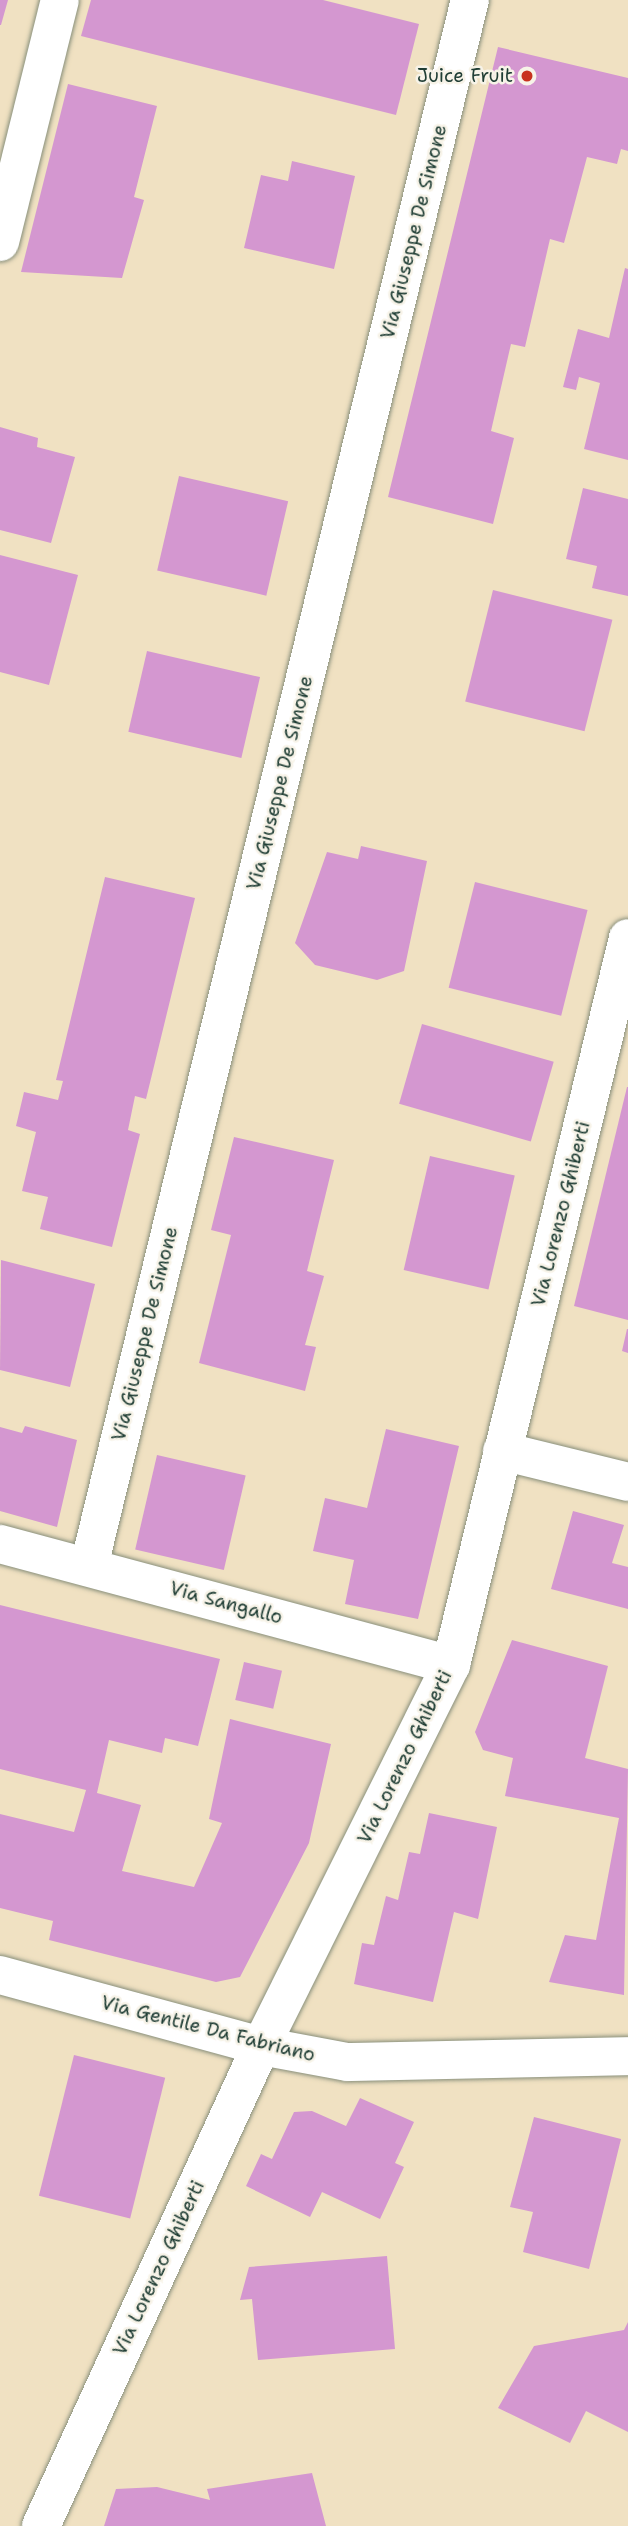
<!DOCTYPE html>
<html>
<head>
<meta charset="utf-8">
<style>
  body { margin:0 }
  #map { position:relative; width:628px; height:2526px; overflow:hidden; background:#f0e1c2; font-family:"Shantell Sans",sans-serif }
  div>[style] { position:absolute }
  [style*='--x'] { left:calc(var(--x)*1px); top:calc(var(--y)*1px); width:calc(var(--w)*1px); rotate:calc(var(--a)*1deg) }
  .building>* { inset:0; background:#d497d0; transform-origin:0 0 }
  .roads { filter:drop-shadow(0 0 2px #888f7b) drop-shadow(0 0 2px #888f7b) }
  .street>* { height:38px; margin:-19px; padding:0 19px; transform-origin:19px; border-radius:19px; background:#fff }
  .dots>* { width:19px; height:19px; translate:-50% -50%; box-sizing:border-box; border:4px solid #f7f3e8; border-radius:50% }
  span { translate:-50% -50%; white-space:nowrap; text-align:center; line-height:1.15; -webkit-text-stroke:5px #f7f3e8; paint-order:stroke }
  .poi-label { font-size:19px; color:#1f3d34 }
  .right { translate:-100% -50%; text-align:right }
  .street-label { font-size:19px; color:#1f3d34 }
</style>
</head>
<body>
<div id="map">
  <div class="building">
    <div style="clip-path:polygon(0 0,8px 0,1px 25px,0 25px)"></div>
    <div style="clip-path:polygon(91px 0,323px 0,419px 24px,396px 115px,81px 36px)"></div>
    <div style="clip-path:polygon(498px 47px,628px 78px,628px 151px,621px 149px,617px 164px,587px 157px,564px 243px,550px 239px,525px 347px,511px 344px,491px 431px,514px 438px,493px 524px,388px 497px)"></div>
    <div style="clip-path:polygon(68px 84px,157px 106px,134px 197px,144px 200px,122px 278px,21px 272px)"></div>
    <div style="clip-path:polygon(292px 161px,355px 176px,334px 269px,244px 248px,261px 175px,288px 181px)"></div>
    <div style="clip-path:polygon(625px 268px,628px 269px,628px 460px,584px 449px,600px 383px,579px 377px,576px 390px,563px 387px,578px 329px,609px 338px)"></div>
    <div style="clip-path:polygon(0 427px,38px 438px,37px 447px,75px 457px,51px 543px,0 530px)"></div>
    <div style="left:179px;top:476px;width:112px;height:97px;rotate:13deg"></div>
    <div style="clip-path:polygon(583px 488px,628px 499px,628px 596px,592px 588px,597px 566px,566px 559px)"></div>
    <div style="clip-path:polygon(0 555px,78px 575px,49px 685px,0 672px)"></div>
    <div style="left:493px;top:590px;width:123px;height:115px;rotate:14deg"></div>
    <div style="left:147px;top:651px;width:116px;height:83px;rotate:13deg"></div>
    <div style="clip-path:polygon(361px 846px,427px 861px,404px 971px,377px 980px,315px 965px,295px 943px,327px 852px,358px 859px)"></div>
    <div style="clip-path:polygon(105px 877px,195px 898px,146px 1099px,135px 1096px,128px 1130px,140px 1134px,112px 1247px,40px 1229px,48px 1197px,22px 1191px,36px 1132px,16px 1126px,24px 1092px,58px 1100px,63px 1081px,56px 1080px)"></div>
    <div style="left:475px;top:882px;width:116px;height:109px;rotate:14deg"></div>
    <div style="left:422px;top:1024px;width:137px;height:83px;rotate:16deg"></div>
    <div style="clip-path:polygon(627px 1087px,628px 1087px,628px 1320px,574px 1306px)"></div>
    <div style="clip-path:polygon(234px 1137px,334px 1160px,307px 1271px,324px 1276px,305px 1345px,316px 1347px,305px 1391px,199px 1363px,231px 1235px,211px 1230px)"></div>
    <div style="left:430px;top:1156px;width:87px;height:117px;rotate:13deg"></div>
    <div style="clip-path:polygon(1px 1260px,95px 1284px,70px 1387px,0 1370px)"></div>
    <div style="clip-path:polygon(627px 1329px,628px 1329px,628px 1353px,622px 1351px)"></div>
    <div style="clip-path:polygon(25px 1426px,77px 1440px,57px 1527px,0 1511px,0 1427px,22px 1433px)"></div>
    <div style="clip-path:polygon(386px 1429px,459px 1446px,418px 1619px,345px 1604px,354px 1560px,313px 1551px,325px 1498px,367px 1508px)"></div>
    <div style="left:157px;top:1455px;width:91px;height:97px;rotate:13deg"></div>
    <div style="clip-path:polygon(573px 1511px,624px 1525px,612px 1563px,628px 1567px,628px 1609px,551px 1589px)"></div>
    <div style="clip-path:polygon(0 1605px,220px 1659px,198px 1746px,165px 1738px,162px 1753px,109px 1740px,97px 1793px,141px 1805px,122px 1871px,194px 1887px,222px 1823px,209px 1819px,230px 1719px,331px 1744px,309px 1843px,240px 1977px,216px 1982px,49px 1940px,53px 1921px,0 1908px,0 1814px,74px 1832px,86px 1790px,0 1769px)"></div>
    <div style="clip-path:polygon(512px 1640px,608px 1666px,585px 1758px,628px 1769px,624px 1995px,549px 1982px,565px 1935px,596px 1940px,619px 1818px,505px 1796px,513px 1758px,483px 1750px,475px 1732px)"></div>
    <div style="left:244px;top:1662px;width:39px;height:39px;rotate:13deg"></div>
    <div style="clip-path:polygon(429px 1813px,497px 1827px,478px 1919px,454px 1912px,433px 2002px,354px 1984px,362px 1943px,374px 1945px,386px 1896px,398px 1900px,409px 1852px,420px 1854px)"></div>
    <div style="left:74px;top:2055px;width:94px;height:145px;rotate:14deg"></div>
    <div style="clip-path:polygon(360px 2098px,414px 2122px,395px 2163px,404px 2167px,380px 2219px,322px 2192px,310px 2217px,246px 2186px,261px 2154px,272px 2159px,294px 2112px,312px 2111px,346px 2126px)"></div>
    <div style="clip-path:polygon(534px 2117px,621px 2139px,589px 2269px,523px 2252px,533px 2212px,510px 2207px)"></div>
    <div style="clip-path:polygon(387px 2256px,395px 2349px,258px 2360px,252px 2299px,240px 2300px,249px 2267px)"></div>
    <div style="clip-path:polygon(628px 2322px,628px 2432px,586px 2411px,570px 2443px,498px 2408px,534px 2346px,624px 2330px)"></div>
    <div style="clip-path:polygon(312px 2473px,326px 2526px,104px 2526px,116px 2489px,157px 2487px,210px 2500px,207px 2489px)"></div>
  </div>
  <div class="roads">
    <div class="street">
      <div style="--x:0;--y:242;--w:249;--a:-76.1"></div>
      <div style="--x:502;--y:1451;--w:130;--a:13.8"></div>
      <div style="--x:0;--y:1544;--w:467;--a:15"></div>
      <div style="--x:89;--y:1566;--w:1612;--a:-76.33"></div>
      <div style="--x:0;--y:1975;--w:270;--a:15.2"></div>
      <div style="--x:261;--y:2046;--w:87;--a:10.5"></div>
      <div style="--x:347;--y:2062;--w:281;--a:-1.2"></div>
      <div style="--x:41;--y:2526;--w:528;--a:-65.38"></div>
      <div style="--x:261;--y:2046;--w:426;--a:-63.5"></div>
      <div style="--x:451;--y:1665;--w:748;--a:-76.32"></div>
    </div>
  </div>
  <div class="dots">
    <div style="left:527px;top:76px;background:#c8321e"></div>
  </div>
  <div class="poi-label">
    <span class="right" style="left:513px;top:76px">Juice Fruit</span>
  </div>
  <div class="street-label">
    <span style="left:414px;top:232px;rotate:-76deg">Via Giuseppe De Simone</span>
    <span style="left:280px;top:783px;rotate:-76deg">Via Giuseppe De Simone</span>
    <span style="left:561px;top:1214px;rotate:-76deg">Via Lorenzo Ghiberti</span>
    <span style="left:145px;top:1334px;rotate:-76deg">Via Giuseppe De Simone</span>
    <span style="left:226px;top:1603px;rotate:15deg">Via Sangallo</span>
    <span style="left:405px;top:1757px;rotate:-64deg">Via Lorenzo Ghiberti</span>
    <span style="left:208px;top:2029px;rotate:14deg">Via Gentile Da Fabriano</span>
    <span style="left:159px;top:2268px;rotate:-65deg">Via Lorenzo Ghiberti</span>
  </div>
</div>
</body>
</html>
